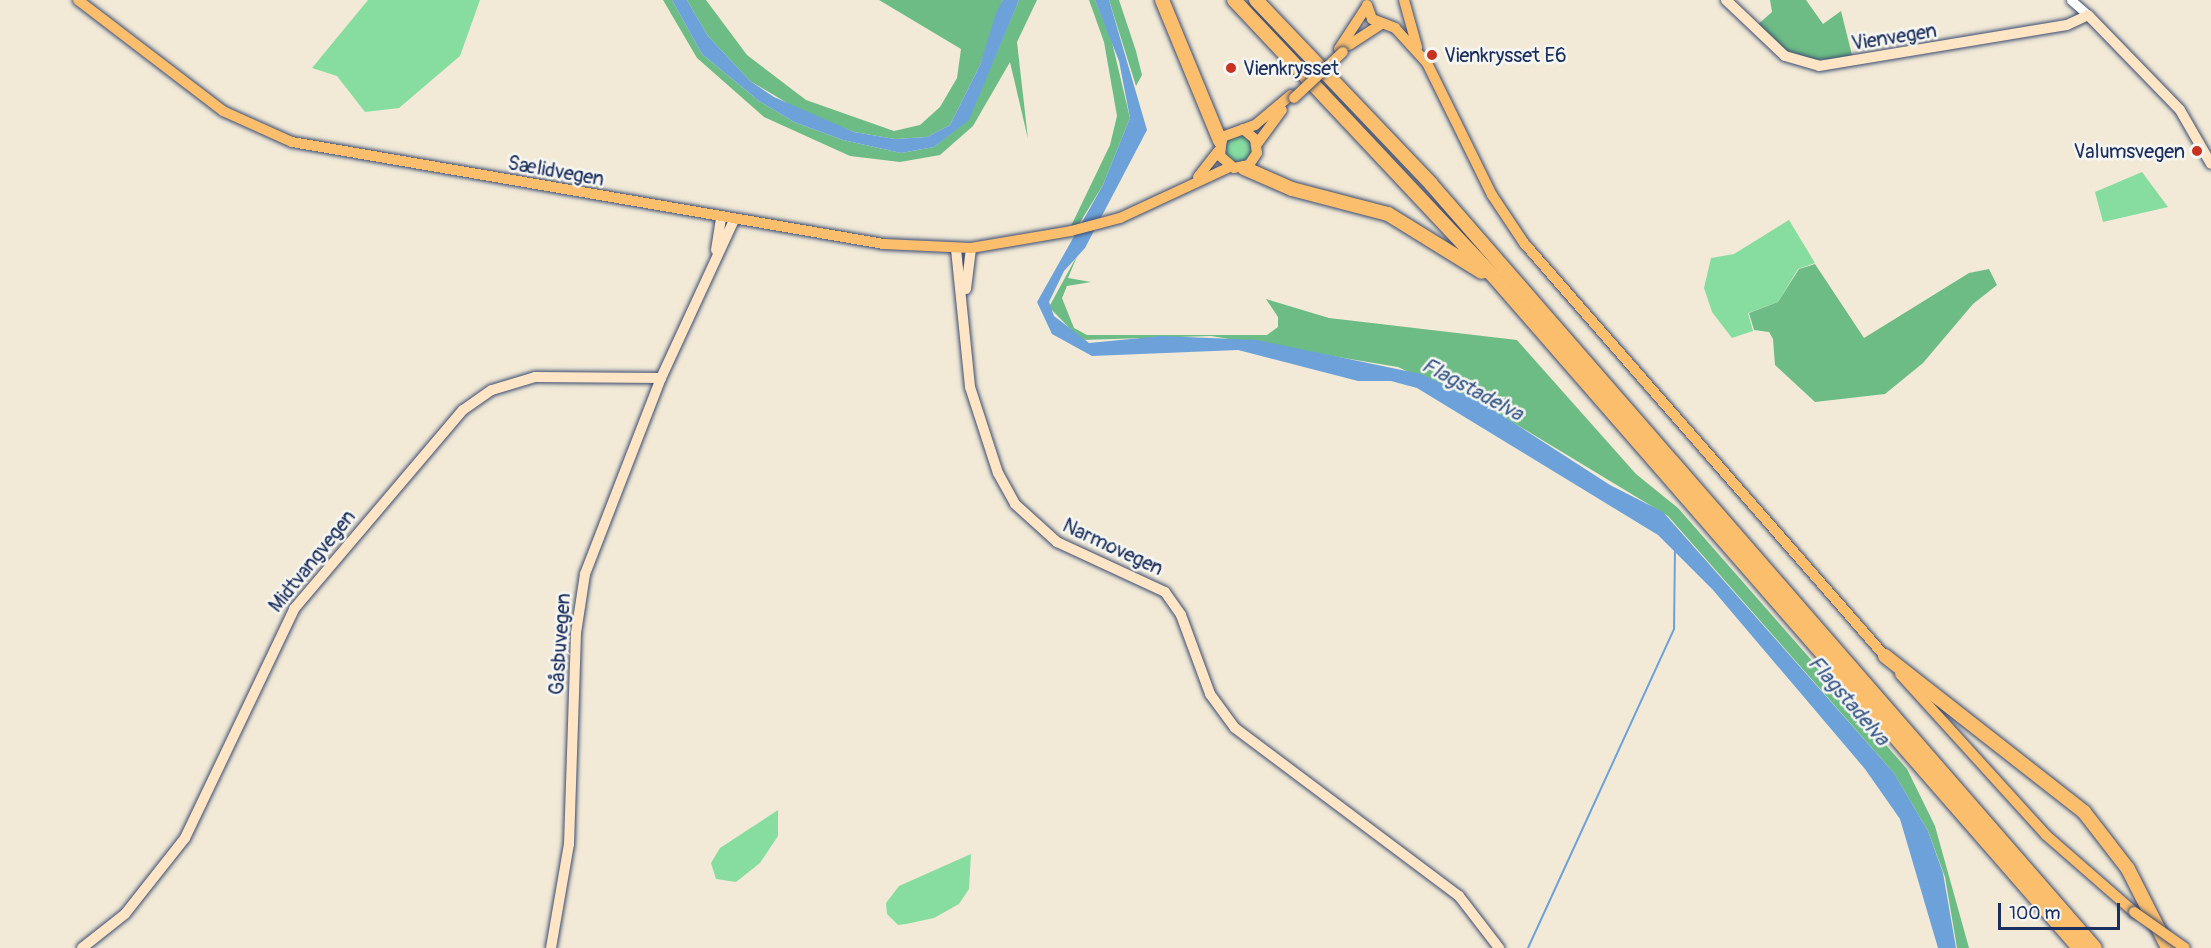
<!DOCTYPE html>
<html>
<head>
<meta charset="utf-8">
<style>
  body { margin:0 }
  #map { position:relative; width:2211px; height:948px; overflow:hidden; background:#f2ead7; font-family:Pangolin,sans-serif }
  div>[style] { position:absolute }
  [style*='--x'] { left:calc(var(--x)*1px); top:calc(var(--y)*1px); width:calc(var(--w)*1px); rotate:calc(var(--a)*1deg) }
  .green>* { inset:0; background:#87dda0 }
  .round { border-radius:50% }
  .forest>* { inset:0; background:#6dbc86 }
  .water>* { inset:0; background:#6ca2d9 }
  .stream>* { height:2px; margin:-1px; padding:0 1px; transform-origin:1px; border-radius:1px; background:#6ca2d9 }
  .roads { filter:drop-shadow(0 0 2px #3b4b70) drop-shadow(0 0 2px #3b4b70) }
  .tertiary>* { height:9px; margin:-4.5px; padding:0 4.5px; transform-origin:4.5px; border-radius:4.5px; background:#fff }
  .secondary>* { height:10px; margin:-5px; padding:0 5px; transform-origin:5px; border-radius:5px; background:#fde5c5 }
  .primary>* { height:10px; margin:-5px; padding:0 5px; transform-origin:5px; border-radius:5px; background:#fabe6d }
  .motorway>* { height:14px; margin:-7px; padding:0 7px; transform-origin:7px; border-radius:7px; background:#fabe6d }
  .bridges { filter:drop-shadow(0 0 2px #3b4b70) drop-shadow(0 0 2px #3b4b70) }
  .primary-bridge>* { height:10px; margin:-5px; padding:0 5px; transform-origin:5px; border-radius:5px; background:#fabe6d }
  .dots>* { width:16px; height:16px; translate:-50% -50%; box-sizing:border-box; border:3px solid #f6f6f2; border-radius:50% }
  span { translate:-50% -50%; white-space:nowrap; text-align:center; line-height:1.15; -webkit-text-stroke:5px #f6f6f2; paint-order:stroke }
  .street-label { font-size:20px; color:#1b2f5e }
  .poi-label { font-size:20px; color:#1b2f5e }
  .left { translate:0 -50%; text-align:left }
  .right { translate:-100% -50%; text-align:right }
  .water-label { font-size:21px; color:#375789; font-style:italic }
  .scale { position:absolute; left:1998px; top:903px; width:122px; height:27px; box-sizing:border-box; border:3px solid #1b2f5e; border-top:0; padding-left:8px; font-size:18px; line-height:21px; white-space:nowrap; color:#1b2f5e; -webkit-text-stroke:4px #f6f6f2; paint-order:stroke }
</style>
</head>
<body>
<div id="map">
  <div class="green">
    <div style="clip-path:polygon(368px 0,480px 0,460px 56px,399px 108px,365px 112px,337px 76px,312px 68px)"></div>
    <div class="round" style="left:1225px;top:135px;width:28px;height:28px"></div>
    <div style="clip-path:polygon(2142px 172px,2168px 207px,2103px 222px,2095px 192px)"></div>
    <div style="clip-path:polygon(1789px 220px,1815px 263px,1798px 269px,1778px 302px,1748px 313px,1753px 331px,1732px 338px,1712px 312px,1704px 288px,1711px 258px,1734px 254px)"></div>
    <div style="clip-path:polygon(778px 810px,778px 836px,760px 863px,736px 882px,716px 879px,711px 863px,720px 848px)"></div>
    <div style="clip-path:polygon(971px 854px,969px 889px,959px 904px,934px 918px,906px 924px,898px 925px,887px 914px,886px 903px,899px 886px)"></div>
  </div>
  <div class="forest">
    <div style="clip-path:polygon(663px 0,672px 0,702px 54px,759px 101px,794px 122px,843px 140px,901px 153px,934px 147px,968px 120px,1019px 0,1037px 0,1017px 42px,1028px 139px,1010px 62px,973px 126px,940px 155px,900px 162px,850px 156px,764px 117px,697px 58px)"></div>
    <div style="clip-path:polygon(687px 0,706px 0,747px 55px,806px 100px,894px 131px,920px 125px,940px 107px,957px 78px,961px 49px,879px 0,1003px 0,980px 65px,950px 125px,927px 137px,895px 139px,854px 132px,799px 110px,750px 81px,708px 36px)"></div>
    <div style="clip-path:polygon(1089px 0,1095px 0,1111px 38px,1130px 118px,1103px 185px,1079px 224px,1071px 226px,1110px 145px,1117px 116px,1104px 42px)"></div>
    <div style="clip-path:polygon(1109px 0,1119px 0,1136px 51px,1142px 75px,1136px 86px)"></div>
    <div style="clip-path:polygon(1770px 0,1806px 0,1823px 24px,1841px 11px,1853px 59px,1797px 60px,1756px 26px,1772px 12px)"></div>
    <div style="clip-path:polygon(1078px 254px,1068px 278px,1091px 282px,1067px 286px,1062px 298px,1074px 328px,1087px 335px,1267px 335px,1278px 327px,1278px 317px,1266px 299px,1329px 318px,1517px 340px,1636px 474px,1678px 508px,1907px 769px,1935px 826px,1969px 948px,1957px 948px,1945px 877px,1928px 831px,1894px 773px,1668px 516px,1499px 414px,1398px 367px,1211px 336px,1081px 340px,1049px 307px)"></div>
    <div style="clip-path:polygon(1815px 264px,1864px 338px,1969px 273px,1989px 269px,1997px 285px,1973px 304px,1923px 363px,1885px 394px,1815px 402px,1775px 365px,1773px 339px,1769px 332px,1754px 330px,1749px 313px,1778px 302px,1799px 269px)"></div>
  </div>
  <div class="water">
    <div style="clip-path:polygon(672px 0,687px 0,708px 36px,750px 81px,774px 97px,854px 132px,895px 139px,927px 137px,950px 125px,980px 65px,996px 13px,1003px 0,1019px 0,969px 120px,934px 147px,901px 153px,843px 140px,794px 122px,759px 101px,702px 54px)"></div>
    <div style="clip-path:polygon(1095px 0,1109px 0,1147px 130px,1085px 248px,1064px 271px,1049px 302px,1054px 316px,1089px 343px,1162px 336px,1257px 340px,1421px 374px,1483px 403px,1610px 485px,1663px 512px,1894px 773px,1928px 831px,1943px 873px,1956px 948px,1938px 948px,1900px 819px,1865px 769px,1713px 590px,1658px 535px,1417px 388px,1391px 381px,1358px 381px,1238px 350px,1092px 356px,1052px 334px,1037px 302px,1103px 185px,1130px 118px,1119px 61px)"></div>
  </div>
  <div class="stream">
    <div style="--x:1528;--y:948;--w:351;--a:-65.4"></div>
    <div style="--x:1674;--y:629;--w:78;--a:-89.3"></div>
  </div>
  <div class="roads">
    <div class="tertiary">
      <div style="--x:2071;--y:0;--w:23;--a:41"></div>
    </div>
    <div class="secondary">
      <div style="--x:1726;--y:0;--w:81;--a:43.5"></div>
      <div style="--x:1785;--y:56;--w:35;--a:16"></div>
      <div style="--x:1819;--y:66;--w:251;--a:-9.4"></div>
      <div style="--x:2067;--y:25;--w:23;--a:-25"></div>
      <div style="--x:2088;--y:15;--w:132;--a:45.9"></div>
      <div style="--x:2180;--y:110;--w:62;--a:60.1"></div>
      <div style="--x:956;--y:249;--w:139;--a:84.2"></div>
      <div style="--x:970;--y:387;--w:90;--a:72"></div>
      <div style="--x:998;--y:473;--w:35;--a:61"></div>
      <div style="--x:1015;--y:504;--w:57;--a:42.1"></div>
      <div style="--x:1057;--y:542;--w:119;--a:24.8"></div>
      <div style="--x:1165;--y:592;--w:28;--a:55"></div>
      <div style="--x:1181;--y:615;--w:84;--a:69.8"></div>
      <div style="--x:1210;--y:694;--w:42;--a:53.7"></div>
      <div style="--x:1235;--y:728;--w:280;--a:36.9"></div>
      <div style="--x:1459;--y:896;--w:66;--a:52.4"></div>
      <div style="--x:716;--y:250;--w:32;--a:-81"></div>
      <div style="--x:966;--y:289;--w:41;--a:-83"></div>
      <div style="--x:82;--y:948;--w:55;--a:-38.3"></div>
      <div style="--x:125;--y:914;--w:97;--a:-51.7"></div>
      <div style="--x:185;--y:838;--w:254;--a:-64.5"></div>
      <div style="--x:294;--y:609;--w:261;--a:-49.7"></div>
      <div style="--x:463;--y:410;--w:35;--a:-35"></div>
      <div style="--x:492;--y:390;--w:45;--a:-16.8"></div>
      <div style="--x:535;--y:377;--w:126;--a:0.5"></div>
      <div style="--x:551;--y:948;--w:106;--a:-80.2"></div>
      <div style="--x:569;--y:844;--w:211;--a:-88.1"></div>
      <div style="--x:576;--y:633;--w:60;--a:-81.3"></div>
      <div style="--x:585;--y:574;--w:210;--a:-68.8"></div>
      <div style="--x:661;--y:378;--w:174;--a:-65.2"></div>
    </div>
    <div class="primary">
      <div style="--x:78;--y:0;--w:183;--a:37.4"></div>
      <div style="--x:223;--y:111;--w:76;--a:24.2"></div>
      <div style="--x:292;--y:142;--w:601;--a:9.78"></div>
      <div style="--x:884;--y:244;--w:87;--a:2.6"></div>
      <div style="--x:971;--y:248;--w:101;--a:-9.6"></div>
      <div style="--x:1071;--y:231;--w:51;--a:-14.9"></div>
      <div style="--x:1120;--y:218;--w:121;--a:-24.9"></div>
      <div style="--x:1404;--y:0;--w:49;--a:74.5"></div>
      <div style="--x:1367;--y:5;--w:15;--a:70"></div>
      <div style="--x:1372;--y:19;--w:25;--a:21"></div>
      <div style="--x:1395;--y:28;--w:47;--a:47.6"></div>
      <div style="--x:1427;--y:63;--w:147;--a:63.8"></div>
      <div style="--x:1492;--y:195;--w:58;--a:56.3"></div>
      <div style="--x:1524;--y:243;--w:556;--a:48.86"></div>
      <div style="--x:1349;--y:45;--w:38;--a:-33"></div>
      <div style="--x:1339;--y:49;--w:51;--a:-56.9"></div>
      <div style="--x:1243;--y:129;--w:16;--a:40"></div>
      <div style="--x:1255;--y:139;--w:14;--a:82"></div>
      <div style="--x:1257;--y:153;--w:14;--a:124"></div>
      <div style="--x:1249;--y:165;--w:15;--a:169"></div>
      <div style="--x:1234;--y:168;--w:18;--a:-139"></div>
      <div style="--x:1220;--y:156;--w:19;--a:-84"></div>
      <div style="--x:1222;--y:137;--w:35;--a:-20"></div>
      <div style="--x:1255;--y:125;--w:47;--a:-39.8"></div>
      <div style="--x:1257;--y:144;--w:42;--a:-53.7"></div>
      <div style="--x:1198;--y:177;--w:33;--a:-52"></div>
      <div style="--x:1900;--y:674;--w:217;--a:47.8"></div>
      <div style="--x:2046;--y:835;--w:117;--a:41.2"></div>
    </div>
    <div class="motorway">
      <div style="--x:1162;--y:0;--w:152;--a:67.6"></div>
      <div style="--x:1234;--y:0;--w:381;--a:46.8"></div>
      <div style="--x:1495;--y:278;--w:889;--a:48.92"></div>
      <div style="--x:1256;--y:0;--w:254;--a:46.4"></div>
      <div style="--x:1431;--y:184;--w:1012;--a:49.01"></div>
      <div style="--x:1244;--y:168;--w:52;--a:23.6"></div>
      <div style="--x:1292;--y:189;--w:99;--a:14.6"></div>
      <div style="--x:1388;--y:214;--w:110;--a:31.7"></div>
      <div style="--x:1885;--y:656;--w:253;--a:38.1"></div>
      <div style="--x:2084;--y:812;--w:72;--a:52.3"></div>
      <div style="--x:2128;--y:869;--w:89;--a:63.1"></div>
    </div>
  </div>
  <div class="bridges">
    <div class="primary-bridge">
      <div style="--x:1294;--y:98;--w:67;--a:-43.2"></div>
      <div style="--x:2134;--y:912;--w:62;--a:35.2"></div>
    </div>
  </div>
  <div class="dots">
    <div style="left:1432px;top:55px;background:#c8321e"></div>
    <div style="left:1231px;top:68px;background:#c8321e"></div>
    <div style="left:2197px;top:151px;background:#c8321e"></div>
  </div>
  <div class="street-label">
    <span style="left:1894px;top:37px;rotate:-9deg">Vienvegen</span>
    <span style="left:556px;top:171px;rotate:10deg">Sælidvegen</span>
    <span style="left:1113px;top:547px;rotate:25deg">Narmovegen</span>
    <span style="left:312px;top:561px;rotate:-51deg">Midtvangvegen</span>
    <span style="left:560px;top:644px;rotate:-86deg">Gåsbuvegen</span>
  </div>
  <div class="poi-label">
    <span class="left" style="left:1444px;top:55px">Vienkrysset E6</span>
    <span class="left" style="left:1243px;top:68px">Vienkrysset</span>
    <span class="right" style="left:2185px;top:151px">Valumsvegen</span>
  </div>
  <div class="water-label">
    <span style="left:1472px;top:390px;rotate:28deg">Flagstadelva</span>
    <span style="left:1848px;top:701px;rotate:49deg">Flagstadelva</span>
  </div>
  <div class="scale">100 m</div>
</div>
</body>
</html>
